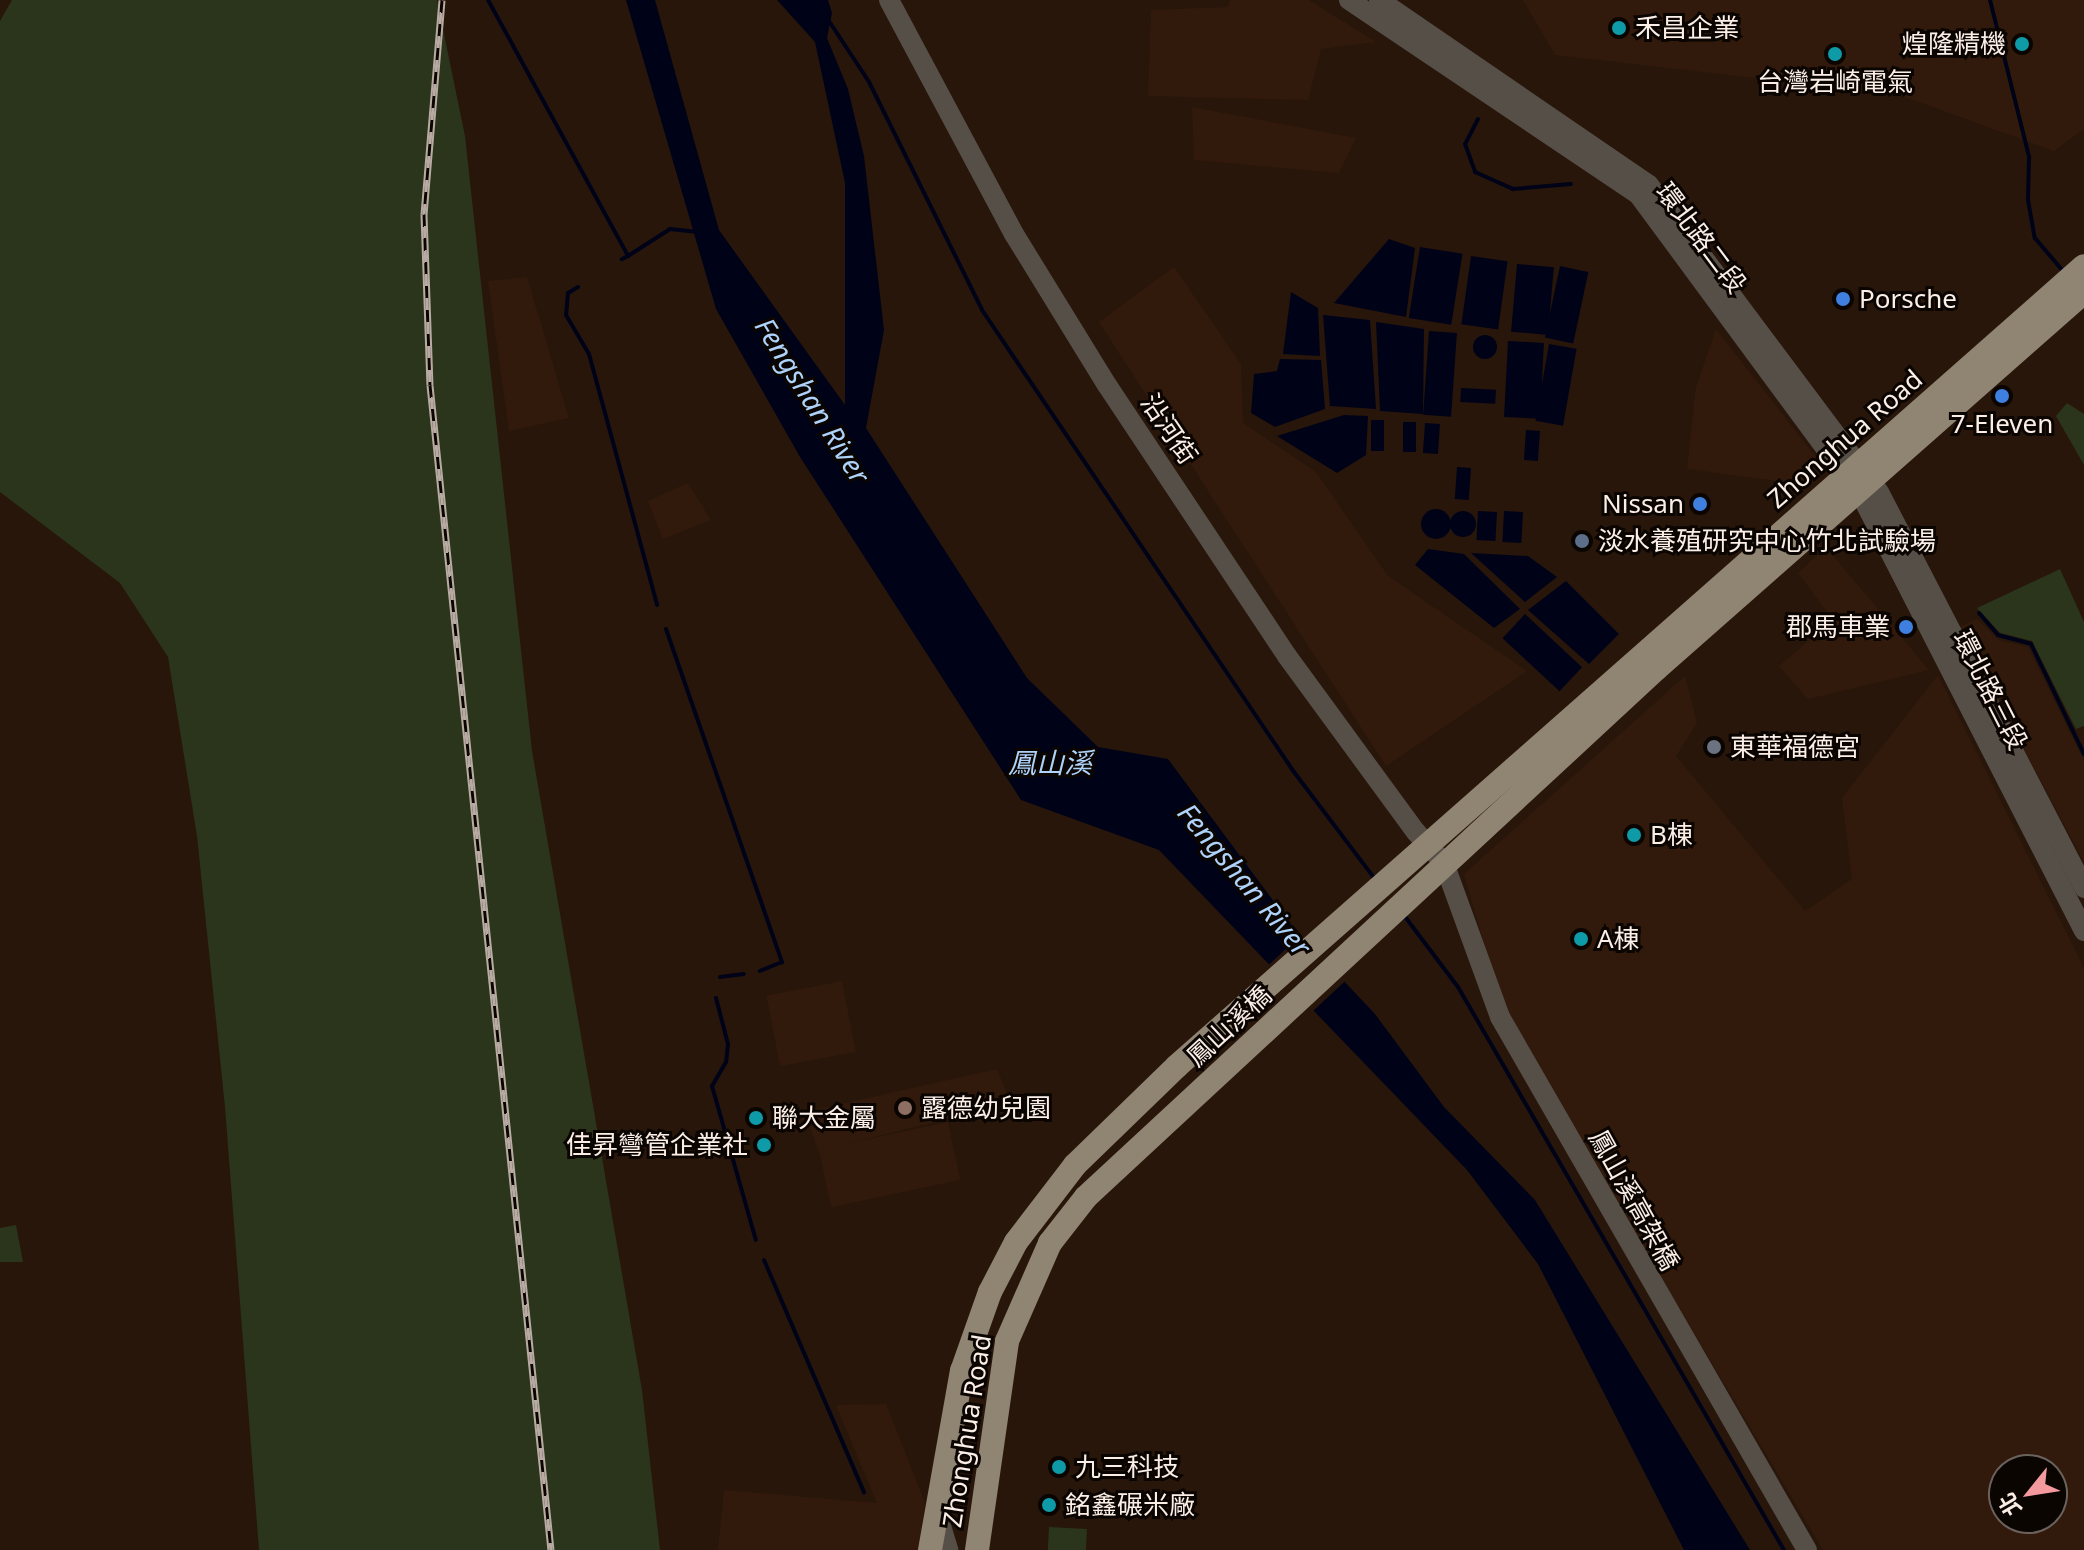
<!DOCTYPE html>
<html>
<head>
<meta charset="utf-8">
<style>
  body { margin:0 }
  #map { position:relative; width:2084px; height:1550px; overflow:hidden; background:#28160b; font-family:"Noto Sans","Noto Sans TC",sans-serif }
  div>[style] { position:absolute }
  [style*='--x'] { left:calc(var(--x)*1px); top:calc(var(--y)*1px); width:calc(var(--w)*1px); rotate:calc(var(--a)*1deg) }
  .built>* { inset:0; background:#311a0b; transform-origin:0 0 }
  .green>* { inset:0; background:#2a351b; transform-origin:0 0 }
  .water>* { inset:0; background:#000317; transform-origin:0 0 }
  .round { border-radius:50% }
  .pier>* { inset:0; background:#28160b; transform-origin:0 0 }
  .stream>* { height:4px; margin:-2px; padding:0 2px; transform-origin:2px; border-radius:2px; background:#000317 }
  .tertiary>* { height:20px; margin:-10px; padding:0 10px; transform-origin:10px; border-radius:10px; background:#554f47 }
  .primary>* { height:24px; margin:-12px; padding:0 12px; transform-origin:12px; border-radius:12px; background:#908473 }
  .rail>* { height:7px; margin-top:-3.5px; transform-origin:0; background:repeating-linear-gradient(90deg,#0b0502 0 12px,#b9aba3 0 24px); box-sizing:border-box; border-block:2px solid #b9aba3 }
  .dots>* { width:22px; height:22px; translate:-50% -50%; box-sizing:border-box; border:4px solid #0b0502; border-radius:50% }
  span { translate:-50% -50%; white-space:nowrap; text-align:center; line-height:1.15; -webkit-text-stroke:6px #0b0502; paint-order:stroke }
  .poi-label { font-size:26px; color:#fbeee7 }
  .left { translate:0 -50%; text-align:left }
  .right { translate:-100% -50%; text-align:right }
  .street-label { font-size:26px; color:#fbeee7 }
  .water-label { font-size:28px; color:#aed2f9; font-style:italic }
  .north { position:absolute; left:1988px; top:1454px; width:80px; height:80px; box-sizing:border-box; background:#0b0502; border:2px solid #6b625e; border-radius:50%; rotate:240deg; font-size:22px; font-weight:700; line-height:32px; text-align:center; color:#fbeee7 }
  .north::after { content:''; display:block; margin:auto; width:28px; height:36px; background:#f49a9f; clip-path:polygon(50% 0,100% 100%,50% 72%,0 100%) }
</style>
</head>
<body>
<div id="map">
  <div class="built">
    <div style="clip-path:polygon(1230px 0,1309px 0,1376px 42px,1321px 49px,1308px 100px,1148px 96px,1151px 10px,1228px 7px)"></div>
    <div style="clip-path:polygon(1523px 0,2084px 0,2084px 129px,2054px 151px,1897px 94px,1555px 55px)"></div>
    <div style="clip-path:polygon(1192px 107px,1356px 138px,1339px 173px,1194px 160px)"></div>
    <div style="clip-path:polygon(1174px 267px,1241px 364px,1243px 423px,1316px 472px,1388px 576px,1527px 671px,1386px 766px,1099px 322px)"></div>
    <div style="clip-path:polygon(527px 277px,569px 418px,509px 431px,488px 281px)"></div>
    <div style="clip-path:polygon(1716px 329px,1826px 470px,1808px 485px,1687px 469px,1696px 387px)"></div>
    <div style="clip-path:polygon(688px 483px,711px 520px,663px 539px,648px 501px)"></div>
    <div style="clip-path:polygon(1826px 547px,1929px 670px,1808px 699px,1779px 666px,1833px 620px,1798px 573px)"></div>
    <div style="clip-path:polygon(1977px 619px,1998px 640px,2028px 647px,2084px 761px,2084px 862px,1959px 627px)"></div>
    <div style="clip-path:polygon(evenodd,1938px 675px,2084px 968px,2084px 1550px,1823px 1550px,1503px 1011px,1464px 874px,1685px 676px,1697px 723px,1676px 756px,1805px 911px,1852px 879px,1842px 798px,1938px 675px,2004px 1470px,2052px 1470px,2052px 1518px,2004px 1518px,2004px 1470px)"></div>
    <div style="left:842px;top:981px;width:72px;height:77px;rotate:79deg"></div>
    <div style="clip-path:polygon(997px 1069px,1011px 1103px,818px 1151px,805px 1112px)"></div>
    <div style="left:948px;top:1122px;width:59px;height:132px;rotate:78deg"></div>
    <div style="clip-path:polygon(886px 1404px,925px 1503px,918px 1550px,718px 1550px,724px 1490px,877px 1503px,836px 1405px)"></div>
  </div>
  <div class="green">
    <div style="clip-path:polygon(12px 0,437px 0,465px 136px,532px 751px,642px 1390px,660px 1550px,259px 1550px,225px 1107px,197px 836px,168px 657px,120px 583px,0 492px,0 21px)"></div>
    <div style="clip-path:polygon(2067px 403px,2084px 414px,2084px 465px,2056px 416px)"></div>
    <div style="clip-path:polygon(2060px 569px,2084px 622px,2084px 726px,2076px 729px,2032px 641px,2000px 633px,1977px 608px)"></div>
    <div style="clip-path:polygon(16px 1225px,23px 1262px,0 1262px,0 1228px)"></div>
    <div style="left:1049px;top:1527px;width:38px;height:23px;rotate:3deg"></div>
  </div>
  <div class="water">
    <div style="clip-path:polygon(626px 0,655px 0,719px 230px,845px 405px,845px 183px,815px 42px,777px 0,828px 0,832px 13px,827px 38px,848px 89px,864px 156px,884px 330px,866px 428px,1027px 678px,1098px 747px,1168px 759px,1292px 926px,1375px 1014px,1444px 1107px,1535px 1200px,1750px 1550px,1684px 1550px,1538px 1264px,1467px 1170px,1159px 850px,1021px 800px,800px 457px,716px 309px)"></div>
    <div style="clip-path:polygon(1389px 239px,1415px 248px,1406px 317px,1334px 303px)"></div>
    <div style="left:1420px;top:247px;width:43px;height:72px;rotate:9deg"></div>
    <div style="left:1471px;top:256px;width:37px;height:69px;rotate:8deg"></div>
    <div style="left:1517px;top:264px;width:37px;height:68px;rotate:5deg"></div>
    <div style="left:1560px;top:266px;width:29px;height:73px;rotate:12deg"></div>
    <div style="clip-path:polygon(1291px 292px,1318px 308px,1320px 356px,1283px 354px)"></div>
    <div style="clip-path:polygon(1323px 315px,1370px 320px,1376px 409px,1330px 406px)"></div>
    <div style="clip-path:polygon(1376px 322px,1424px 329px,1423px 414px,1380px 411px)"></div>
    <div style="left:1429px;top:331px;width:28px;height:84px;rotate:4deg"></div>
    <div class="round" style="left:1473px;top:335px;width:24px;height:24px"></div>
    <div style="left:1508px;top:341px;width:36px;height:76px;rotate:3deg"></div>
    <div style="left:1549px;top:344px;width:28px;height:78px;rotate:10deg"></div>
    <div style="clip-path:polygon(1280px 359px,1321px 360px,1325px 409px,1275px 427px,1251px 413px,1254px 374px,1277px 371px)"></div>
    <div style="left:1461px;top:388px;width:35px;height:14px;rotate:3deg"></div>
    <div style="clip-path:polygon(1344px 415px,1368px 416px,1366px 455px,1337px 473px,1277px 436px)"></div>
    <div style="left:1371px;top:420px;width:13px;height:31px"></div>
    <div style="left:1403px;top:422px;width:13px;height:30px"></div>
    <div style="left:1425px;top:423px;width:15px;height:30px;rotate:4deg"></div>
    <div style="left:1526px;top:430px;width:14px;height:30px;rotate:4deg"></div>
    <div style="left:1457px;top:467px;width:14px;height:32px;rotate:4deg"></div>
    <div class="round" style="left:1421px;top:509px;width:30px;height:30px"></div>
    <div style="left:1478px;top:511px;width:19px;height:29px;rotate:3deg"></div>
    <div style="left:1504px;top:511px;width:19px;height:31px;rotate:3deg"></div>
    <div class="round" style="left:1450px;top:511px;width:26px;height:26px"></div>
    <div style="clip-path:polygon(1428px 549px,1464px 554px,1520px 609px,1494px 628px,1415px 565px)"></div>
    <div style="clip-path:polygon(1471px 553px,1528px 556px,1557px 577px,1525px 602px)"></div>
    <div style="clip-path:polygon(1566px 581px,1619px 634px,1589px 664px,1528px 610px)"></div>
    <div style="left:1525px;top:614px;width:78px;height:33px;rotate:43deg"></div>
  </div>
  <div class="pier">
    <div style="left:1304px;top:932px;width:64px;height:51px;rotate:47deg"></div>
  </div>
  <div class="stream">
    <div style="--x:488;--y:0;--w:292;--a:61.3"></div>
    <div style="--x:628;--y:256;--w:7;--a:153"></div>
    <div style="--x:1990;--y:0;--w:162;--a:76"></div>
    <div style="--x:2029;--y:157;--w:43;--a:91.3"></div>
    <div style="--x:2028;--y:200;--w:39;--a:80"></div>
    <div style="--x:2035;--y:238;--w:42;--a:49.8"></div>
    <div style="--x:829;--y:21;--w:73;--a:56.7"></div>
    <div style="--x:869;--y:82;--w:254;--a:63.6"></div>
    <div style="--x:982;--y:310;--w:557;--a:55.97"></div>
    <div style="--x:1294;--y:772;--w:134;--a:52.9"></div>
    <div style="--x:1478;--y:119;--w:28;--a:117"></div>
    <div style="--x:1465;--y:144;--w:30;--a:70"></div>
    <div style="--x:1475;--y:172;--w:42;--a:24.1"></div>
    <div style="--x:1513;--y:189;--w:58;--a:-4.9"></div>
    <div style="--x:628;--y:256;--w:50;--a:-32.7"></div>
    <div style="--x:670;--y:229;--w:28;--a:6"></div>
    <div style="--x:578;--y:287;--w:12;--a:149"></div>
    <div style="--x:568;--y:293;--w:22;--a:95"></div>
    <div style="--x:566;--y:315;--w:45;--a:59.5"></div>
    <div style="--x:589;--y:354;--w:260;--a:74.8"></div>
    <div style="--x:1979;--y:613;--w:29;--a:49"></div>
    <div style="--x:1998;--y:635;--w:34;--a:15"></div>
    <div style="--x:2031;--y:644;--w:122;--a:64.3"></div>
    <div style="--x:666;--y:629;--w:353;--a:70.8"></div>
    <div style="--x:782;--y:962;--w:24;--a:158"></div>
    <div style="--x:1403;--y:914;--w:91;--a:53"></div>
    <div style="--x:1458;--y:987;--w:651;--a:59.93"></div>
    <div style="--x:720;--y:977;--w:24;--a:-7"></div>
    <div style="--x:716;--y:998;--w:48;--a:75.4"></div>
    <div style="--x:728;--y:1044;--w:18;--a:96"></div>
    <div style="--x:726;--y:1062;--w:28;--a:120"></div>
    <div style="--x:712;--y:1086;--w:160;--a:74.1"></div>
    <div style="--x:764;--y:1260;--w:253;--a:66.7"></div>
  </div>
  <div class="tertiary">
    <div style="--x:889;--y:0;--w:265;--a:61.9"></div>
    <div style="--x:1014;--y:234;--w:177;--a:58.4"></div>
    <div style="--x:1107;--y:385;--w:325;--a:56.4"></div>
    <div style="--x:1287;--y:656;--w:218;--a:53.8"></div>
    <div style="--x:1416;--y:832;--w:42;--a:47.9"></div>
    <div style="--x:1444;--y:863;--w:164;--a:70"></div>
    <div style="--x:1500;--y:1017;--w:615;--a:60.06"></div>
    <div style="--x:1349;--y:0;--w:348;--a:33.9"></div>
    <div style="--x:1638;--y:194;--w:381;--a:53.6"></div>
    <div style="--x:1864;--y:501;--w:483;--a:62.9"></div>
    <div style="--x:1379;--y:0;--w:327;--a:34.4"></div>
    <div style="--x:1649;--y:185;--w:384;--a:53.2"></div>
    <div style="--x:1879;--y:492;--w:446;--a:62.6"></div>
    <div style="--x:937;--y:1513;--w:39;--a:73"></div>
  </div>
  <div class="primary">
    <div style="--x:930;--y:1550;--w:182;--a:-79.9"></div>
    <div style="--x:962;--y:1371;--w:84;--a:-70.5"></div>
    <div style="--x:990;--y:1292;--w:56;--a:-62.5"></div>
    <div style="--x:1016;--y:1242;--w:97;--a:-52.5"></div>
    <div style="--x:1075;--y:1165;--w:142;--a:-44.1"></div>
    <div style="--x:1177;--y:1066;--w:1209;--a:-41.41"></div>
    <div style="--x:977;--y:1550;--w:211;--a:-81.8"></div>
    <div style="--x:1007;--y:1341;--w:107;--a:-66.3"></div>
    <div style="--x:1050;--y:1243;--w:58;--a:-52"></div>
    <div style="--x:1086;--y:1197;--w:777;--a:-42.81"></div>
    <div style="--x:1656;--y:669;--w:570;--a:-41.37"></div>
  </div>
  <div class="rail">
    <div style="--x:442;--y:0;--w:215;--a:94.8"></div>
    <div style="--x:424;--y:214;--w:171;--a:88"></div>
    <div style="--x:430;--y:385;--w:1171;--a:84.07"></div>
  </div>
  <div class="dots">
    <div style="left:1619px;top:28px;background:#0f9aa8"></div>
    <div style="left:2022px;top:44px;background:#0f9aa8"></div>
    <div style="left:1835px;top:54px;background:#0f9aa8"></div>
    <div style="left:1843px;top:299px;background:#3f7fe0"></div>
    <div style="left:2002px;top:396px;background:#3f7fe0"></div>
    <div style="left:1700px;top:504px;background:#3f7fe0"></div>
    <div style="left:1582px;top:541px;background:#5c6f8a"></div>
    <div style="left:1906px;top:627px;background:#3f7fe0"></div>
    <div style="left:1714px;top:747px;background:#6b7280"></div>
    <div style="left:1634px;top:835px;background:#0f9aa8"></div>
    <div style="left:1581px;top:939px;background:#0f9aa8"></div>
    <div style="left:905px;top:1108px;background:#8d6e63"></div>
    <div style="left:756px;top:1118px;background:#0f9aa8"></div>
    <div style="left:764px;top:1145px;background:#0f9aa8"></div>
    <div style="left:1059px;top:1467px;background:#0f9aa8"></div>
    <div style="left:1049px;top:1505px;background:#0f9aa8"></div>
  </div>
  <div class="poi-label">
    <span class="left" style="left:1635px;top:28px">禾昌企業</span>
    <span class="right" style="left:2006px;top:44px">煌隆精機</span>
    <span style="left:1835px;top:82px">台灣岩崎電氣</span>
    <span class="left" style="left:1859px;top:299px">Porsche</span>
    <span style="left:2002px;top:424px">7-Eleven</span>
    <span class="right" style="left:1684px;top:504px">Nissan</span>
    <span class="left" style="left:1598px;top:541px">淡水養殖研究中心竹北試驗場</span>
    <span class="right" style="left:1890px;top:627px">郡馬車業</span>
    <span class="left" style="left:1730px;top:747px">東華福德宮</span>
    <span class="left" style="left:1650px;top:835px">B棟</span>
    <span class="left" style="left:1597px;top:939px">A棟</span>
    <span class="left" style="left:921px;top:1108px">露德幼兒園</span>
    <span class="left" style="left:772px;top:1118px">聯大金屬</span>
    <span class="right" style="left:748px;top:1145px">佳昇彎管企業社</span>
    <span class="left" style="left:1075px;top:1467px">九三科技</span>
    <span class="left" style="left:1065px;top:1505px">銘鑫碾米廠</span>
  </div>
  <div class="street-label">
    <span style="left:1701px;top:238px;rotate:53deg">環北路二段</span>
    <span style="left:1169px;top:429px;rotate:56deg">沿河街</span>
    <span style="left:1845px;top:439px;rotate:-41deg">Zhonghua Road</span>
    <span style="left:1990px;top:690px;rotate:63deg">環北路三段</span>
    <span style="left:1229px;top:1026px;rotate:-43deg">鳳山溪橋</span>
    <span style="left:1634px;top:1200px;rotate:61deg">鳳山溪高架橋</span>
    <span style="left:967px;top:1431px;rotate:-81deg">Zhonghua Road</span>
  </div>
  <div class="water-label">
    <span style="left:813px;top:400px;rotate:58deg">Fengshan River</span>
    <span style="left:1050px;top:762px">鳳山溪</span>
    <span style="left:1245px;top:879px;rotate:50deg">Fengshan River</span>
  </div>
  <div class="north">北</div>
</div>
</body>
</html>
